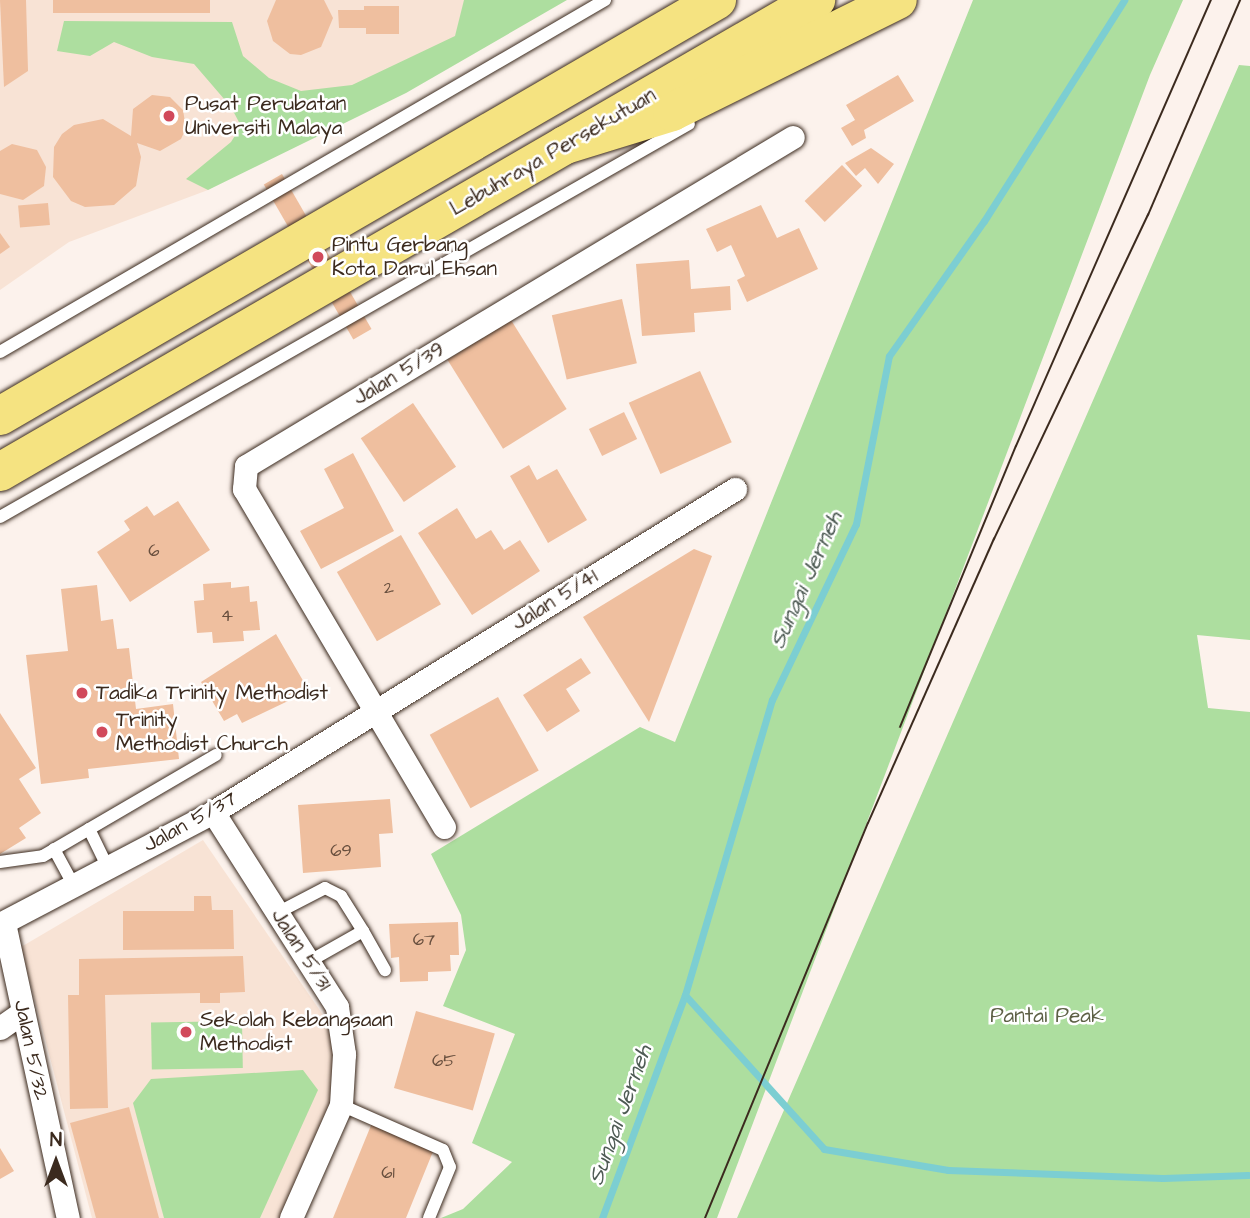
<!DOCTYPE html>
<html>
<head>
<meta charset="utf-8">
<style>
  body { margin:0 }
  #map { position:relative; width:1250px; height:1218px; overflow:hidden; background:#fcf2ec; font-family:"Architects Daughter",sans-serif }
  div>[style] { position:absolute }
  [style*='--x'] { left:calc(var(--x)*1px); top:calc(var(--y)*1px); width:calc(var(--w)*1px); rotate:calc(var(--a)*1deg) }
  .built>* { inset:0; background:#f8e3d5 }
  .green>* { inset:0; background:#adde9f; transform-origin:0 0 }
  .stream>* { height:7px; margin:-3.5px; padding:0 3.5px; transform-origin:3.5px; border-radius:3.5px; background:#7cced2 }
  .building>* { inset:0; background:#efbf9f; transform-origin:0 0 }
  .roads { filter:drop-shadow(0 0 2px #3b2a1e) drop-shadow(0 0 2px #3b2a1e) }
  .service>* { height:12px; margin:-6px; padding:0 6px; transform-origin:6px; border-radius:6px; background:#fff }
  .minor>* { height:23px; margin:-11.5px; padding:0 11.5px; transform-origin:11.5px; border-radius:11.5px; background:#fff }
  .trunk>* { height:38px; margin:-19px; padding:0 19px; transform-origin:19px; border-radius:19px; background:#f5e381 }
  .motorway>* { height:38px; margin:-19px; padding:0 19px; transform-origin:19px; border-radius:19px; background:#f5e381 }
  .tram>* { height:2px; margin:-1px; padding:0 1px; transform-origin:1px; border-radius:1px; background:#3b2a1e }
  .dots>* { width:19px; height:19px; translate:-50% -50%; box-sizing:border-box; border:4px solid #fff; border-radius:50% }
  span { translate:-50% -50%; white-space:nowrap; text-align:center; line-height:1.15; -webkit-text-stroke:5px #fff; paint-order:stroke }
  .number-label { font-size:18px; color:#684f3e }
  .number-label span { -webkit-text-stroke-width:0 }
  .poi-label { font-size:21px; color:#3b2a1e }
  .left { translate:0 -50%; text-align:left }
  .street-label { font-size:21px; color:#3b2a1e }
  .park-label { font-size:21px; color:#5d6045 }
  .water-label { font-size:23px; color:#4e5b54; font-style:italic }
  .north { position:absolute; left:21px; top:1127px; width:70px; height:70px; -webkit-text-stroke:5px #fff; paint-order:stroke; rotate:0deg; font-size:19px; font-weight:700; line-height:28px; text-align:center; color:#3b2a1e }
  .north::after { content:''; display:block; margin:auto; width:24px; height:32px; background:#3b2a1e; clip-path:polygon(50% 0,100% 100%,50% 72%,0 100%) }
</style>
</head>
<body>
<div id="map">
  <div class="built">
    <div style="clip-path:polygon(0 0,509px 0,466px 42px,208px 190px,69px 242px,0 290px)"></div>
    <div style="clip-path:polygon(203px 840px,323px 1015px,336px 1048px,336px 1096px,281px 1218px,92px 1218px,21px 947px)"></div>
  </div>
  <div class="green">
    <div style="clip-path:polygon(464px 0,567px 0,406px 93px,208px 190px,186px 179px,231px 142px,241px 126px,231px 107px,194px 64px,152px 57px,114px 42px,90px 56px,57px 51px,64px 21px,232px 22px,243px 56px,269px 78px,301px 91px,352px 85px,455px 36px)"></div>
    <div style="clip-path:polygon(973px 0,1183px 0,1150px 75px,717px 1218px,441px 1218px,463px 1209px,512px 1162px,472px 1143px,515px 1034px,443px 1006px,466px 950px,461px 915px,431px 854px,640px 727px,675px 742px)"></div>
    <div style="clip-path:polygon(1239px 65px,1250px 66px,1250px 640px,1197px 635px,1208px 708px,1250px 712px,1250px 1218px,737px 1218px)"></div>
    <div style="left:242px;top:1021px;width:47px;height:91px;rotate:89deg"></div>
    <div style="clip-path:polygon(303px 1070px,318px 1090px,260px 1218px,164px 1218px,133px 1103px,151px 1079px)"></div>
  </div>
  <div class="stream">
    <div style="--x:685;--y:995;--w:207;--a:47.9"></div>
    <div style="--x:824;--y:1149;--w:126;--a:9.6"></div>
    <div style="--x:948;--y:1170;--w:215;--a:2.1"></div>
    <div style="--x:1163;--y:1178;--w:85;--a:-2"></div>
    <div style="--x:602;--y:1218;--w:238;--a:-69.6"></div>
    <div style="--x:685;--y:995;--w:308;--a:-73.6"></div>
    <div style="--x:772;--y:700;--w:195;--a:-64.5"></div>
    <div style="--x:856;--y:524;--w:171;--a:-78.9"></div>
    <div style="--x:889;--y:356;--w:165;--a:-54.9"></div>
    <div style="--x:984;--y:221;--w:262;--a:-57.6"></div>
  </div>
  <div class="building">
    <div style="clip-path:polygon(0 0,26px 0,28px 71px,4px 87px)"></div>
    <div style="left:53px;top:0;width:157px;height:13px"></div>
    <div style="clip-path:polygon(276px 0,324px 0,333px 18px,321px 47px,301px 55px,290px 54px,273px 41px,267px 21px)"></div>
    <div style="clip-path:polygon(364px 6px,399px 6px,399px 34px,366px 34px,366px 28px,339px 28px,338px 10px,364px 10px)"></div>
    <div style="clip-path:polygon(898px 75px,914px 101px,864px 130px,866px 138px,852px 146px,841px 128px,855px 120px,846px 105px)"></div>
    <div style="clip-path:polygon(152px 95px,170px 97px,183px 110px,186px 128px,181px 139px,160px 151px,137px 143px,141px 157px,136px 186px,114px 205px,85px 207px,71px 201px,53px 177px,54px 147px,62px 134px,74px 125px,103px 119px,131px 136px,133px 109px)"></div>
    <div style="clip-path:polygon(12px 144px,37px 150px,46px 167px,44px 186px,23px 200px,0 194px,0 151px)"></div>
    <div style="clip-path:polygon(871px 148px,894px 164px,878px 184px,865px 168px,856px 176px,845px 163px)"></div>
    <div style="left:842px;top:165px;width:29px;height:52px;rotate:46deg"></div>
    <div style="left:282px;top:174px;width:179px;height:21px;rotate:60deg"></div>
    <div style="left:48px;top:203px;width:22px;height:30px;rotate:85deg"></div>
    <div style="clip-path:polygon(761px 205px,777px 238px,799px 228px,818px 269px,747px 302px,737px 280px,745px 276px,731px 245px,717px 252px,706px 229px)"></div>
    <div style="clip-path:polygon(0 233px,10px 247px,0 254px)"></div>
    <div style="clip-path:polygon(689px 260px,691px 289px,730px 286px,731px 310px,694px 313px,695px 332px,642px 336px,636px 264px)"></div>
    <div style="left:622px;top:299px;width:66px;height:72px;rotate:77deg"></div>
    <div style="left:511px;top:320px;width:105px;height:75px;rotate:58deg"></div>
    <div style="left:700px;top:371px;width:78px;height:78px;rotate:66deg"></div>
    <div style="left:413px;top:403px;width:77px;height:63px;rotate:56deg"></div>
    <div style="left:624px;top:412px;width:30px;height:39px;rotate:64deg"></div>
    <div style="clip-path:polygon(353px 453px,394px 531px,321px 569px,300px 531px,344px 508px,324px 469px)"></div>
    <div style="clip-path:polygon(529px 465px,537px 480px,557px 469px,587px 520px,548px 543px,510px 476px)"></div>
    <div style="clip-path:polygon(178px 501px,210px 550px,130px 602px,97px 552px,130px 530px,124px 521px,147px 506px,154px 516px)"></div>
    <div style="clip-path:polygon(457px 508px,476px 539px,491px 530px,504px 550px,520px 540px,540px 571px,472px 615px,418px 533px)"></div>
    <div style="left:401px;top:535px;width:80px;height:74px;rotate:60deg"></div>
    <div style="clip-path:polygon(694px 549px,712px 556px,649px 722px,583px 617px)"></div>
    <div style="clip-path:polygon(231px 582px,231px 588px,249px 586px,250px 602px,257px 601px,260px 630px,243px 631px,244px 641px,213px 643px,212px 632px,197px 633px,194px 601px,204px 600px,203px 584px)"></div>
    <div style="clip-path:polygon(97px 585px,101px 621px,113px 619px,117px 649px,129px 648px,136px 709px,173px 704px,179px 759px,88px 769px,89px 778px,41px 784px,26px 655px,68px 651px,61px 589px)"></div>
    <div style="clip-path:polygon(276px 634px,309px 691px,242px 723px,237px 714px,224px 721px,201px 682px)"></div>
    <div style="clip-path:polygon(581px 658px,591px 673px,566px 689px,580px 711px,547px 732px,523px 695px)"></div>
    <div style="left:498px;top:697px;width:84px;height:78px;rotate:61deg"></div>
    <div style="clip-path:polygon(0 713px,36px 768px,19px 779px,41px 813px,19px 828px,26px 838px,0 854px)"></div>
    <div style="clip-path:polygon(390px 799px,393px 833px,379px 834px,381px 867px,303px 873px,298px 805px)"></div>
    <div style="clip-path:polygon(194px 896px,211px 896px,212px 910px,233px 910px,234px 949px,123px 950px,123px 911px,194px 911px)"></div>
    <div style="clip-path:polygon(458px 922px,459px 955px,450px 955px,451px 971px,428px 972px,428px 981px,400px 982px,399px 957px,391px 958px,389px 924px)"></div>
    <div style="clip-path:polygon(243px 956px,245px 992px,220px 993px,220px 1003px,200px 1003px,200px 993px,105px 995px,108px 1108px,70px 1109px,68px 995px,79px 995px,79px 959px)"></div>
    <div style="left:416px;top:1011px;width:82px;height:80px;rotate:16deg"></div>
    <div style="clip-path:polygon(129px 1107px,159px 1218px,96px 1218px,70px 1123px)"></div>
    <div style="clip-path:polygon(372px 1123px,434px 1149px,406px 1218px,333px 1218px)"></div>
    <div style="clip-path:polygon(0 1148px,14px 1171px,0 1179px)"></div>
  </div>
  <div class="roads">
    <div class="service">
      <div style="--x:0;--y:352;--w:700;--a:-30.19"></div>
      <div style="--x:0;--y:517;--w:793;--a:-29.7"></div>
      <div style="--x:89;--y:829;--w:43;--a:64"></div>
      <div style="--x:54;--y:849;--w:42;--a:61.6"></div>
      <div style="--x:0;--y:862;--w:43;--a:-7.9"></div>
      <div style="--x:43;--y:856;--w:200;--a:-30.3"></div>
      <div style="--x:277;--y:913;--w:54;--a:-27.5"></div>
      <div style="--x:325;--y:888;--w:18;--a:27"></div>
      <div style="--x:341;--y:896;--w:41;--a:57.8"></div>
      <div style="--x:363;--y:931;--w:63;--a:150.6"></div>
      <div style="--x:363;--y:931;--w:45;--a:60.6"></div>
      <div style="--x:341;--y:1105;--w:111;--a:23.8"></div>
      <div style="--x:443;--y:1150;--w:18;--a:68"></div>
      <div style="--x:450;--y:1167;--w:55;--a:112.4"></div>
    </div>
    <div class="minor">
      <div style="--x:213;--y:812;--w:231;--a:57.5"></div>
      <div style="--x:337;--y:1007;--w:48;--a:81.5"></div>
      <div style="--x:344;--y:1054;--w:51;--a:93.4"></div>
      <div style="--x:341;--y:1105;--w:124;--a:113.9"></div>
      <div style="--x:444;--y:827;--w:393;--a:-120.6"></div>
      <div style="--x:244;--y:489;--w:23;--a:-85"></div>
      <div style="--x:246;--y:466;--w:638;--a:-31.03"></div>
      <div style="--x:4;--y:923;--w:302;--a:77.8"></div>
      <div style="--x:0;--y:924;--w:241;--a:-27.7"></div>
      <div style="--x:213;--y:812;--w:614;--a:-31.75"></div>
      <div style="--x:0;--y:1028;--w:28;--a:-35"></div>
    </div>
    <div class="trunk">
      <div style="--x:0;--y:416;--w:829;--a:-30.12"></div>
      <div style="--x:0;--y:472;--w:943;--a:-30.05"></div>
    </div>
    <div class="motorway">
      <div style="--x:565;--y:145;--w:112;--a:-17.1"></div>
      <div style="--x:672;--y:112;--w:252;--a:-26.4"></div>
    </div>
  </div>
  <div class="tram">
    <div style="--x:900;--y:727;--w:304;--a:-67.6"></div>
    <div style="--x:1016;--y:446;--w:487;--a:-66.4"></div>
    <div style="--x:705;--y:1218;--w:427;--a:-67.6"></div>
    <div style="--x:868;--y:823;--w:311;--a:-66.1"></div>
    <div style="--x:994;--y:539;--w:359;--a:-64.6"></div>
    <div style="--x:1148;--y:215;--w:234;--a:-66.8"></div>
  </div>
  <div class="dots">
    <div style="left:169px;top:116px;background:#d1495b"></div>
    <div style="left:318px;top:257px;background:#d1495b"></div>
    <div style="left:82px;top:693px;background:#d1495b"></div>
    <div style="left:102px;top:732px;background:#d1495b"></div>
    <div style="left:186px;top:1032px;background:#d1495b"></div>
  </div>
  <div class="number-label">
    <span style="left:154px;top:551px">6</span>
    <span style="left:389px;top:588px">2</span>
    <span style="left:227px;top:616px">4</span>
    <span style="left:341px;top:851px">69</span>
    <span style="left:424px;top:940px">67</span>
    <span style="left:444px;top:1061px">65</span>
    <span style="left:388px;top:1173px">61</span>
  </div>
  <div class="poi-label">
    <span class="left" style="left:185px;top:116px">Pusat Perubatan<br>Universiti Malaya</span>
    <span class="left" style="left:332px;top:257px">Pintu Gerbang<br>Kota Darul Ehsan</span>
    <span class="left" style="left:96px;top:693px">Tadika Trinity Methodist</span>
    <span class="left" style="left:116px;top:732px">Trinity<br>Methodist Church</span>
    <span class="left" style="left:200px;top:1032px">Sekolah Kebangsaan<br>Methodist</span>
  </div>
  <div class="street-label">
    <span style="left:553px;top:152px;rotate:-30deg">Lebuhraya Persekutuan</span>
    <span style="left:399px;top:374px;rotate:-31deg">Jalan 5/39</span>
    <span style="left:555px;top:600px;rotate:-32deg">Jalan 5/41</span>
    <span style="left:190px;top:822px;rotate:-29deg">Jalan 5/37</span>
    <span style="left:301px;top:950px;rotate:57deg">Jalan 5/31</span>
    <span style="left:31px;top:1050px;rotate:78deg">Jalan 5/32</span>
  </div>
  <div class="park-label">
    <span style="left:1047px;top:1016px">Pantai Peak</span>
  </div>
  <div class="water-label">
    <span style="left:806px;top:580px;rotate:-66deg">Sungai Jerneh</span>
    <span style="left:620px;top:1115px;rotate:-70deg">Sungai Jerneh</span>
  </div>
  <div class="north">N</div>
</div>
</body>
</html>
